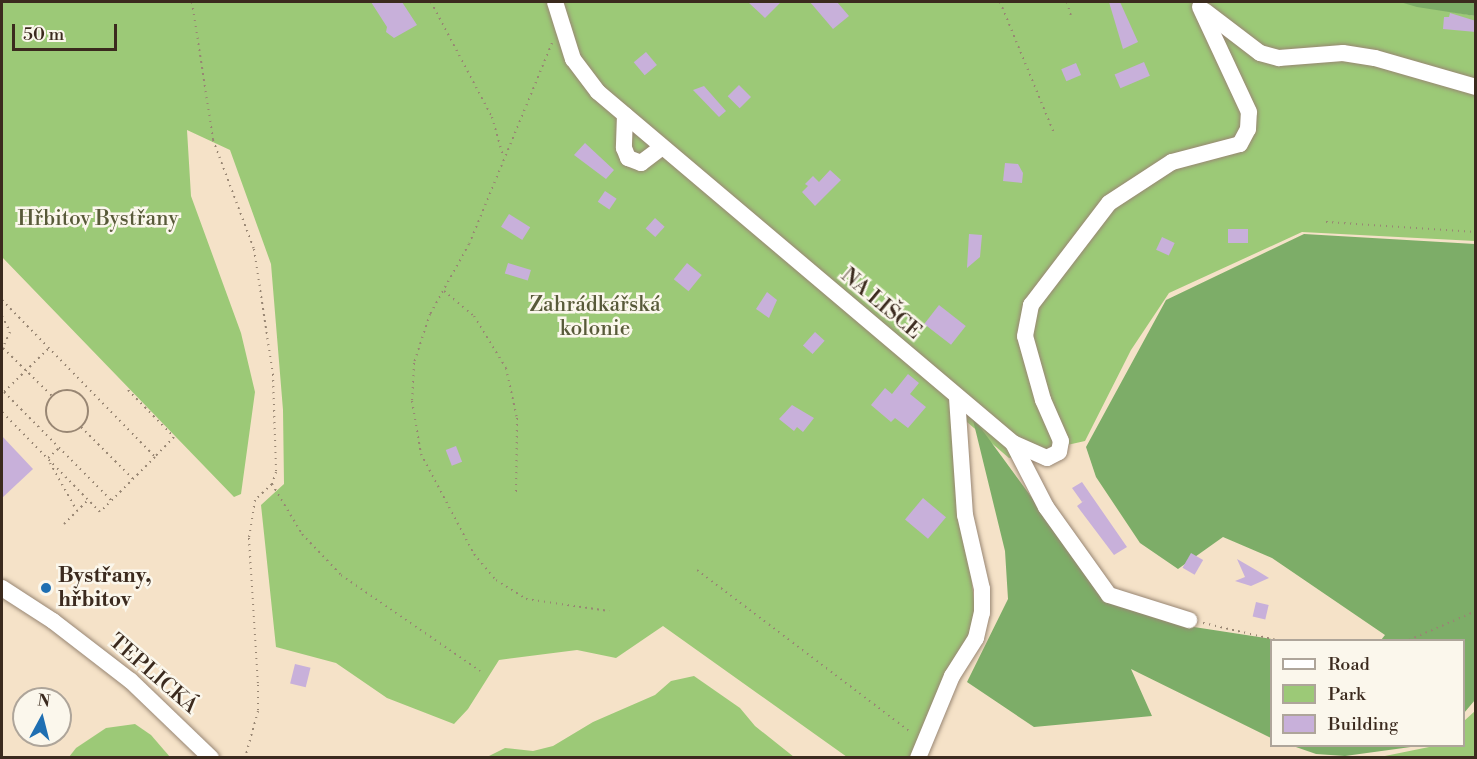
<!DOCTYPE html>
<html>
<head>
<meta charset="utf-8">
<style>
  body { margin:0 }
  #map { position:relative; width:1477px; height:759px; overflow:hidden; background:#f5e2c8; font-family:"Libre Bodoni",serif }
  div>[style] { position:absolute }
  [style*='--x'] { left:calc(var(--x)*1px); top:calc(var(--y)*1px); width:calc(var(--w)*1px); rotate:calc(var(--a)*1deg) }
  .green>* { inset:0; background:#9cc977 }
  .forest>* { inset:0; background:#7dad68 }
  .building>* { inset:0; background:#c8b0da; transform-origin:0 0 }
  .path>* { height:2px; margin-top:-1px; transform-origin:0; background:repeating-linear-gradient(90deg,#988673 0 1.5px,transparent 0 6px) }
  .path>.ring { margin:-1px; padding:0; box-sizing:content-box; background:none; border:2px solid #988673; border-radius:50% }
  .roads { filter:drop-shadow(0 0 2px #988673) drop-shadow(0 0 2px #988673) }
  .minor>* { height:16px; margin:-8px; padding:0 8px; transform-origin:8px; border-radius:8px; background:#fff }
  .dots>* { width:16px; height:16px; translate:-50% -50%; box-sizing:border-box; border:3px solid #fbf7ec; border-radius:50% }
  span { translate:-50% -50%; white-space:nowrap; text-align:center; line-height:1.15; -webkit-text-stroke:5px #fbf7ec; paint-order:stroke }
  .park-label { font-size:21px; color:#585a39 }
  .street-label { font-size:21px; color:#3b2a1e }
  .poi-label { font-size:21px; color:#3b2a1e; font-weight:700 }
  .left { translate:0 -50%; text-align:left }
  .frame { position:absolute; inset:0; border:3px solid #3b2a1e; pointer-events:none }
  .legend { position:absolute; left:1270px; top:639px; width:195px; height:108px; box-sizing:border-box; background:#fbf7ec; border:2px solid #aea59a; margin:0; padding:8px 10px; list-style:none; font-size:18px; color:#3b2a1e }
  .legend li { display:flex; align-items:center; gap:12px; height:30px }
  .legend b { width:30px; border:2px solid #aea59a }
  .north { position:absolute; left:12px; top:687px; width:60px; height:60px; box-sizing:border-box; background:#fbf7ec; border:2px solid #aea59a; border-radius:50%; rotate:7deg; font-size:16px; font-weight:700; line-height:24px; text-align:center; color:#3b2a1e }
  .north::after { content:''; display:block; margin:auto; width:21px; height:27px; background:#1f6fb2; clip-path:polygon(50% 0,100% 100%,50% 72%,0 100%) }
  .scale { position:absolute; left:12px; top:24px; width:105px; height:27px; box-sizing:border-box; border:3px solid #3b2a1e; border-top:0; padding-left:8px; font-size:18px; line-height:21px; white-space:nowrap; color:#3b2a1e; -webkit-text-stroke:4px #fbf7ec; paint-order:stroke }
</style>
</head>
<body>
<div id="map">
  <div class="green">
    <div style="clip-path:polygon(2px 2px,1400px 2px,1475px 16px,1475px 241px,1302px 232px,1169px 293px,1131px 350px,1085px 441px,1009px 458px,953px 410px,975px 611px,968px 637px,910px 757px,847px 757px,663px 626px,616px 658px,577px 650px,499px 660px,468px 709px,454px 724px,387px 698px,336px 663px,276px 647px,261px 505px,284px 484px,283px 410px,271px 264px,230px 150px,187px 130px,191px 196px,241px 333px,255px 392px,241px 494px,234px 497px,2px 257px)"></div>
    <div style="clip-path:polygon(694px 676px,740px 708px,755px 726px,794px 757px,487px 757px,505px 748px,533px 751px,553px 746px,593px 722px,655px 695px,671px 681px)"></div>
    <div style="clip-path:polygon(1475px 711px,1475px 757px,1380px 757px,1434px 746px,1464px 746px,1464px 721px)"></div>
    <div style="clip-path:polygon(135px 724px,151px 735px,170px 757px,69px 757px,76px 748px,106px 728px)"></div>
  </div>
  <div class="forest">
    <div style="clip-path:polygon(1400px 2px,1475px 2px,1475px 16px,1417px 7px)"></div>
    <div style="clip-path:polygon(1304px 234px,1475px 244px,1475px 700px,1464px 713px,1464px 640px,1381px 640px,1385px 635px,1272px 558px,1223px 537px,1178px 569px,1140px 543px,1096px 477px,1086px 447px,1166px 300px)"></div>
    <div style="clip-path:polygon(972px 416px,1106px 599px,1194px 627px,1278px 640px,1272px 640px,1271px 738px,1131px 669px,1152px 716px,1034px 727px,967px 682px,1008px 599px,1005px 551px)"></div>
    <div style="clip-path:polygon(1293px 746px,1418px 746px,1345px 756px,1316px 754px)"></div>
  </div>
  <div class="building">
    <div style="clip-path:polygon(371px 2px,402px 2px,417px 25px,394px 38px,386px 32px,387px 27px)"></div>
    <div style="clip-path:polygon(748px 2px,781px 2px,765px 18px)"></div>
    <div style="clip-path:polygon(810px 2px,837px 2px,849px 16px,833px 29px)"></div>
    <div style="clip-path:polygon(1109px 2px,1120px 2px,1138px 42px,1123px 49px)"></div>
    <div style="clip-path:polygon(1450px 13px,1476px 21px,1476px 32px,1443px 29px,1444px 17px,1449px 17px)"></div>
    <div style="left:646px;top:52px;width:17px;height:16px;rotate:50deg"></div>
    <div style="left:1144px;top:62px;width:15px;height:32px;rotate:67deg"></div>
    <div style="left:1076px;top:63px;width:13px;height:16px;rotate:67deg"></div>
    <div style="left:739px;top:85px;width:17px;height:16px;rotate:45deg"></div>
    <div style="clip-path:polygon(704px 86px,726px 111px,719px 117px,693px 90px)"></div>
    <div style="clip-path:polygon(585px 143px,614px 170px,606px 179px,574px 155px)"></div>
    <div style="clip-path:polygon(1005px 163px,1018px 164px,1023px 173px,1022px 183px,1003px 181px)"></div>
    <div style="clip-path:polygon(830px 170px,841px 180px,815px 206px,802px 192px,808px 186px,805px 184px,813px 176px,819px 182px)"></div>
    <div style="left:605px;top:191px;width:14px;height:13px;rotate:34deg"></div>
    <div style="left:509px;top:214px;width:25px;height:15px;rotate:32deg"></div>
    <div style="left:655px;top:218px;width:13px;height:14px;rotate:42deg"></div>
    <div style="left:1228px;top:229px;width:20px;height:14px"></div>
    <div style="clip-path:polygon(969px 234px,982px 235px,980px 257px,967px 268px)"></div>
    <div style="left:1162px;top:237px;width:14px;height:14px;rotate:25deg"></div>
    <div style="left:508px;top:263px;width:24px;height:11px;rotate:17deg"></div>
    <div style="left:687px;top:263px;width:19px;height:21px;rotate:39deg"></div>
    <div style="clip-path:polygon(767px 292px,777px 300px,769px 318px,756px 309px)"></div>
    <div style="left:939px;top:305px;width:34px;height:24px;rotate:38deg"></div>
    <div style="left:815px;top:332px;width:13px;height:18px;rotate:42deg"></div>
    <div style="clip-path:polygon(908px 374px,919px 383px,910px 394px,926px 407px,908px 428px,895px 418px,891px 422px,871px 405px,885px 388px,892px 394px)"></div>
    <div style="clip-path:polygon(792px 405px,814px 418px,803px 432px,797px 427px,794px 431px,779px 419px)"></div>
    <div style="clip-path:polygon(2px 436px,33px 469px,2px 498px)"></div>
    <div style="left:456px;top:446px;width:17px;height:11px;rotate:69deg"></div>
    <div style="clip-path:polygon(1082px 482px,1127px 547px,1114px 555px,1077px 506px,1085px 500px,1082px 502px,1072px 488px)"></div>
    <div style="left:923px;top:498px;width:30px;height:28px;rotate:40deg"></div>
    <div style="left:1191px;top:553px;width:14px;height:17px;rotate:30deg"></div>
    <div style="clip-path:polygon(1237px 559px,1256px 570px,1269px 578px,1251px 586px,1235px 581px,1245px 577px)"></div>
    <div style="left:1256px;top:602px;width:13px;height:15px;rotate:13deg"></div>
    <div style="left:295px;top:664px;width:16px;height:20px;rotate:14deg"></div>
  </div>
  <div class="path">
    <div style="--x:192;--y:2;--w:140;--a:81.3"></div>
    <div style="--x:213;--y:140;--w:116;--a:69.4"></div>
    <div style="--x:254;--y:249;--w:126;--a:81.4"></div>
    <div style="--x:273;--y:374;--w:98;--a:88.2"></div>
    <div style="--x:276;--y:472;--w:13;--a:108"></div>
    <div style="--x:272;--y:484;--w:23;--a:137"></div>
    <div style="--x:255;--y:500;--w:38;--a:99"></div>
    <div style="--x:249;--y:538;--w:147;--a:86.5"></div>
    <div style="--x:258;--y:685;--w:26;--a:90"></div>
    <div style="--x:258;--y:711;--w:49;--a:105.5"></div>
    <div style="--x:431;--y:2;--w:130;--a:62.1"></div>
    <div style="--x:492;--y:117;--w:41;--a:74.2"></div>
    <div style="--x:1000;--y:2;--w:142;--a:67.6"></div>
    <div style="--x:1067;--y:2;--w:15;--a:74"></div>
    <div style="--x:1460;--y:2;--w:8;--a:0"></div>
    <div style="--x:552;--y:43;--w:217;--a:112.4"></div>
    <div style="--x:469;--y:244;--w:80;--a:119.1"></div>
    <div style="--x:430;--y:314;--w:52;--a:108.1"></div>
    <div style="--x:414;--y:363;--w:38;--a:93"></div>
    <div style="--x:412;--y:401;--w:54;--a:80.4"></div>
    <div style="--x:421;--y:454;--w:113;--a:62.1"></div>
    <div style="--x:474;--y:554;--w:34;--a:50"></div>
    <div style="--x:496;--y:580;--w:36;--a:32"></div>
    <div style="--x:526;--y:599;--w:84;--a:8.2"></div>
    <div style="--x:1326;--y:222;--w:150;--a:3.8"></div>
    <div style="--x:444;--y:291;--w:39;--a:40"></div>
    <div style="--x:474;--y:316;--w:61;--a:58.4"></div>
    <div style="--x:506;--y:368;--w:51;--a:77.6"></div>
    <div style="--x:517;--y:418;--w:74;--a:90.8"></div>
    <div style="--x:2;--y:300;--w:219;--a:45.7"></div>
    <div style="--x:155;--y:457;--w:78;--a:135"></div>
    <div style="--x:100;--y:512;--w:140;--a:-134.4"></div>
    <div style="--x:2;--y:316;--w:18;--a:63"></div>
    <div style="--x:10;--y:332;--w:17;--a:115"></div>
    <div style="--x:3;--y:348;--w:69;--a:44.4"></div>
    <div style="--x:48;--y:349;--w:62;--a:135.7"></div>
    <div style="--x:4;--y:392;--w:152;--a:45.3"></div>
    <div style="--x:128;--y:390;--w:66;--a:45.6"></div>
    <div style="--x:174;--y:437;--w:28;--a:134"></div>
    <div class="ring" style="left:46px;top:390px;width:40px;height:40px"></div>
    <div style="--x:81;--y:427;--w:74;--a:45"></div>
    <div style="--x:48;--y:458;--w:15;--a:-42"></div>
    <div style="--x:50;--y:463;--w:55;--a:60.6"></div>
    <div style="--x:272;--y:484;--w:58;--a:59"></div>
    <div style="--x:302;--y:534;--w:57;--a:46.4"></div>
    <div style="--x:341;--y:575;--w:169;--a:34.6"></div>
    <div style="--x:64;--y:524;--w:34;--a:-45"></div>
    <div style="--x:697;--y:570;--w:270;--a:37.2"></div>
    <div style="--x:1203;--y:623;--w:75;--a:13.1"></div>
    <div style="--x:1409;--y:640;--w:73;--a:-23.4"></div>
  </div>
  <div class="roads">
    <div class="minor">
      <div style="--x:555;--y:2;--w:60;--a:72.5"></div>
      <div style="--x:573;--y:59;--w:41;--a:52.9"></div>
      <div style="--x:598;--y:92;--w:544;--a:40.22"></div>
      <div style="--x:1013;--y:443;--w:72;--a:62.7"></div>
      <div style="--x:1046;--y:507;--w:108;--a:54.4"></div>
      <div style="--x:1109;--y:595;--w:84;--a:17.4"></div>
      <div style="--x:1205;--y:11;--w:69;--a:37.4"></div>
      <div style="--x:1260;--y:53;--w:20;--a:15"></div>
      <div style="--x:1279;--y:58;--w:64;--a:-4.5"></div>
      <div style="--x:1343;--y:53;--w:32;--a:9"></div>
      <div style="--x:1375;--y:58;--w:105;--a:16"></div>
      <div style="--x:625;--y:115;--w:33;--a:92"></div>
      <div style="--x:624;--y:148;--w:11;--a:68"></div>
      <div style="--x:628;--y:158;--w:14;--a:21"></div>
      <div style="--x:641;--y:163;--w:26;--a:-37"></div>
      <div style="--x:1013;--y:443;--w:37;--a:24"></div>
      <div style="--x:1047;--y:458;--w:13;--a:-27"></div>
      <div style="--x:1059;--y:452;--w:11;--a:-80"></div>
      <div style="--x:1061;--y:441;--w:45;--a:-113.7"></div>
      <div style="--x:1043;--y:400;--w:66;--a:-105.7"></div>
      <div style="--x:1025;--y:336;--w:32;--a:-79"></div>
      <div style="--x:1031;--y:305;--w:128;--a:-52.6"></div>
      <div style="--x:1109;--y:203;--w:75;--a:-33.1"></div>
      <div style="--x:1172;--y:162;--w:70;--a:-14.8"></div>
      <div style="--x:1240;--y:144;--w:17;--a:-62"></div>
      <div style="--x:1248;--y:129;--w:17;--a:-87"></div>
      <div style="--x:1249;--y:112;--w:116;--a:-115"></div>
      <div style="--x:2;--y:588;--w:61;--a:32.9"></div>
      <div style="--x:53;--y:621;--w:98;--a:37.6"></div>
      <div style="--x:131;--y:681;--w:111;--a:43.9"></div>
      <div style="--x:918;--y:758;--w:89;--a:-67.5"></div>
      <div style="--x:952;--y:676;--w:45;--a:-57.7"></div>
      <div style="--x:976;--y:638;--w:26;--a:-77"></div>
      <div style="--x:982;--y:613;--w:24;--a:-90"></div>
      <div style="--x:982;--y:589;--w:76;--a:-102.9"></div>
      <div style="--x:965;--y:515;--w:118;--a:-93.9"></div>
    </div>
  </div>
  <div class="dots">
    <div style="left:46px;top:588px;background:#1f6fb2"></div>
  </div>
  <div class="park-label">
    <span style="left:98px;top:219px">Hřbitov Bystřany</span>
    <span style="left:595px;top:317px">Zahrádkářská<br>kolonie</span>
  </div>
  <div class="street-label">
    <span style="left:881px;top:304px;rotate:40deg">NA LIŠCE</span>
    <span style="left:153px;top:674px;rotate:41deg">TEPLICKÁ</span>
  </div>
  <div class="poi-label">
    <span class="left" style="left:58px;top:588px">Bystřany,<br>hřbitov</span>
  </div>
  <div class="frame"></div>
  <ul class="legend">
  <li><b style="height:8px;background:#fff"></b>Road</li>
  <li><b style="height:16px;background:#9cc977"></b>Park</li>
  <li><b style="height:16px;background:#c8b0da"></b>Building</li>
  </ul>
  <div class="north">N</div>
  <div class="scale">50 m</div>
</div>
</body>
</html>
